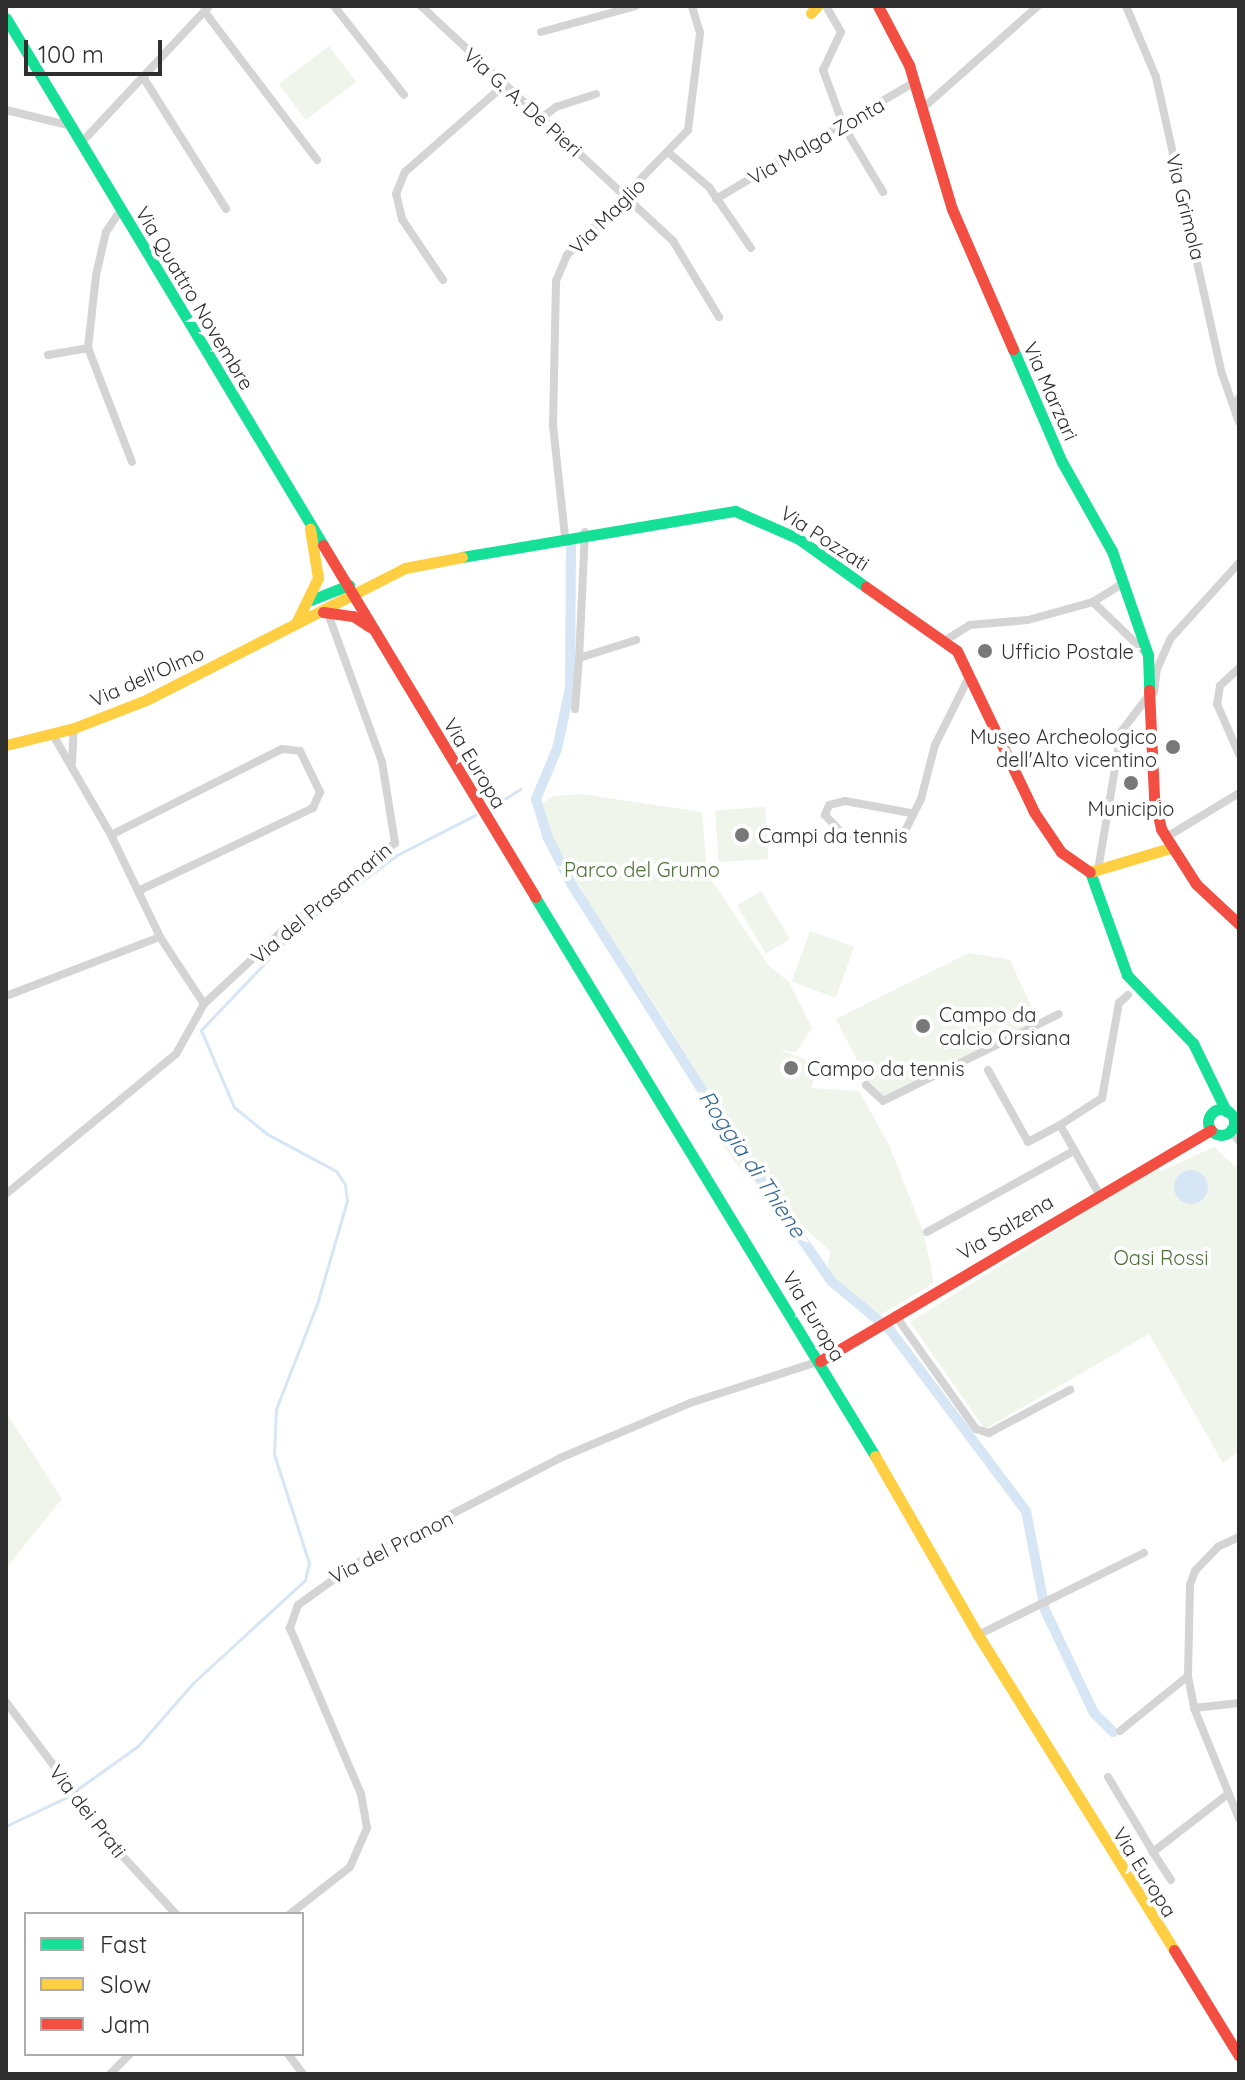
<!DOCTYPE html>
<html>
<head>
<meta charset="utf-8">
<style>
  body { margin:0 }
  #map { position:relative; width:1245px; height:2080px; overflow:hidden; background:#fff; font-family:Quicksand,sans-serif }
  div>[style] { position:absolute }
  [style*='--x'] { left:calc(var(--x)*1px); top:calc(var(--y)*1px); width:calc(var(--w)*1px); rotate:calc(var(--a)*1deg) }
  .green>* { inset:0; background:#f0f5eb; transform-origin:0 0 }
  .water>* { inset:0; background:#d7e6f4 }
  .round { border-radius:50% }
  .stream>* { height:3px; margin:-1.5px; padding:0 1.5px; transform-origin:1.5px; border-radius:1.5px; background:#d7e6f4 }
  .canal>* { height:10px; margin:-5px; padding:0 5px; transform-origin:5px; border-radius:5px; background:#d7e6f4 }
  .street>* { height:8px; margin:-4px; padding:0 4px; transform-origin:4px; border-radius:4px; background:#d4d4d4 }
  .fast>* { height:11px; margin:-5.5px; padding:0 5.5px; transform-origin:5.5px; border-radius:5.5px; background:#16e098 }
  .fast>.ring { margin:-5.5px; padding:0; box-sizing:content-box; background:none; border:11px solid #16e098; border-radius:50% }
  .slow>* { height:11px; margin:-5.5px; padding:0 5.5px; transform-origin:5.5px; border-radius:5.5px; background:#ffcf43 }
  .jam>* { height:11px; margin:-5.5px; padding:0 5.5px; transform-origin:5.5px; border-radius:5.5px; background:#f24e42 }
  .dots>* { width:22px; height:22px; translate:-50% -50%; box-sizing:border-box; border:4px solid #fff; border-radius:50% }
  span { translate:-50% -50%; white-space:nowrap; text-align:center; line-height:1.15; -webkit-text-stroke:8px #fff; paint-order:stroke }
  .street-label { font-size:20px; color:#2f2f2f }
  .poi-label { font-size:20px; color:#2f2f2f }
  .left { translate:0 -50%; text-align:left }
  .right { translate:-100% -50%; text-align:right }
  .park-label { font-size:20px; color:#4d6f38 }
  .water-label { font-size:22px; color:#356a99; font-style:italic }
  .frame { position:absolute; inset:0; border:8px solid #2f2f2f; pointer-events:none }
  .legend { position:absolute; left:24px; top:1912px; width:280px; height:144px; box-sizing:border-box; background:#fff; border:2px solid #acacac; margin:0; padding:10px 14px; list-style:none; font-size:24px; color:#2f2f2f }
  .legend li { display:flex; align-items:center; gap:16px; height:40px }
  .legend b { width:40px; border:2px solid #acacac }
  .scale { position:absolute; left:24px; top:40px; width:138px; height:36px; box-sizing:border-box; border:4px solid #2f2f2f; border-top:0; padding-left:10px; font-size:24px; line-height:28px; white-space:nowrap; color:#2f2f2f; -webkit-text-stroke:6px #fff; paint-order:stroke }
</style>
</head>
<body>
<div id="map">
  <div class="green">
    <div style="left:329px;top:46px;width:45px;height:63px;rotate:53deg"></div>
    <div style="clip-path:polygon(581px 794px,702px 812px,707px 873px,768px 965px,789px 982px,812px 1028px,796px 1052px,779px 1050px,819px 1064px,811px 1088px,859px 1091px,889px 1145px,924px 1234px,934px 1283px,870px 1321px,827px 1273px,830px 1251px,740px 1169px,713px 1131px,716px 1103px,638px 978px,628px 975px,540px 815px,538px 806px,553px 796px)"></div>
    <div style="left:765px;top:807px;width:52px;height:50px;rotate:86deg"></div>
    <div style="left:761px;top:891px;width:56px;height:28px;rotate:59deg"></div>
    <div style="left:810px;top:931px;width:47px;height:54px;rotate:20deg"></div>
    <div style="clip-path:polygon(969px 953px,1010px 960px,1037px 1020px,878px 1102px,836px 1019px)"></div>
    <div style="clip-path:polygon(1214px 1147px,1239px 1170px,1239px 1451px,1223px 1463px,1149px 1334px,985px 1429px,910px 1322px,1158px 1167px,1161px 1171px)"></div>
    <div style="clip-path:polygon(6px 1412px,62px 1499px,6px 1568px)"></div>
  </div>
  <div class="water">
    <div class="round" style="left:1174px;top:1170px;width:34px;height:34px"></div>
  </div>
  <div class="stream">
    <div style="--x:490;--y:808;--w:36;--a:-32"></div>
    <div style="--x:6;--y:1826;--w:65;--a:-25.4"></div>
    <div style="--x:65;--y:1798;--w:90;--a:-35.5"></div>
    <div style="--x:138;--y:1746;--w:84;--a:-48.9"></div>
    <div style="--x:193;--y:1683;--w:152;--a:-42.6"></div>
    <div style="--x:305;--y:1580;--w:17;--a:-77"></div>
    <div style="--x:309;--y:1563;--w:114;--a:-107.8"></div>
    <div style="--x:274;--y:1454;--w:45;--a:-87.5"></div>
    <div style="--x:276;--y:1409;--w:113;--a:-68.7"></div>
    <div style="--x:317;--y:1304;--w:107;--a:-73.8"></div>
    <div style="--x:347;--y:1201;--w:17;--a:-97"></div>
    <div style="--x:345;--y:1184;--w:16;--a:-125"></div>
    <div style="--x:336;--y:1171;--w:78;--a:-151.8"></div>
    <div style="--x:267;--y:1134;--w:43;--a:-140.7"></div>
    <div style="--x:234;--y:1107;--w:84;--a:-113.2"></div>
    <div style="--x:201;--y:1030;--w:141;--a:-46.4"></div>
    <div style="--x:298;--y:928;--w:123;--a:-36.4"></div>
    <div style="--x:397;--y:855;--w:88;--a:-27.1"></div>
  </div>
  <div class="canal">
    <div style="--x:571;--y:545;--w:143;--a:90.4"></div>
    <div style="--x:570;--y:688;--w:62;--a:102"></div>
    <div style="--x:557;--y:749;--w:54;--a:112.8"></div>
    <div style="--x:536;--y:799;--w:39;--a:73"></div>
    <div style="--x:547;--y:836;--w:55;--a:63"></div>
    <div style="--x:572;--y:885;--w:310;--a:57.6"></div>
    <div style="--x:738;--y:1147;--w:163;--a:55.2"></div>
    <div style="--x:831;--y:1281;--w:77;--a:39.7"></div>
    <div style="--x:890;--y:1330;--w:226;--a:53.1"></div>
    <div style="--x:1026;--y:1511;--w:101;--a:79.1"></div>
    <div style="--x:1045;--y:1610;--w:114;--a:64.6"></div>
    <div style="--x:1094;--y:1713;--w:27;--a:45"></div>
  </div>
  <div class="street">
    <div style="--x:334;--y:6;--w:113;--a:51.8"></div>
    <div style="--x:421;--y:6;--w:345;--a:43"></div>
    <div style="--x:673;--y:241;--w:89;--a:58.8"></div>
    <div style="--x:826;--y:6;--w:30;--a:60"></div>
    <div style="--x:841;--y:32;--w:42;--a:115.3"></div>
    <div style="--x:823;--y:70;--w:61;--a:69.8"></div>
    <div style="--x:844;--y:127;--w:76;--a:59"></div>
    <div style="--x:1126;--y:6;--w:77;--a:67.1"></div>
    <div style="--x:1156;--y:77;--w:301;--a:77.5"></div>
    <div style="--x:1221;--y:371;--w:54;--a:70.6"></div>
    <div style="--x:204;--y:11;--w:187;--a:52.8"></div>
    <div style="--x:541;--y:32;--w:98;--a:-15.3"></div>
    <div style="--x:143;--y:77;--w:156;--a:57.8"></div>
    <div style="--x:923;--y:108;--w:154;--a:-41.6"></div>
    <div style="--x:6;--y:110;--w:67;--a:13.8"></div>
    <div style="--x:540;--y:119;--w:20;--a:-37"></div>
    <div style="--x:556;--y:107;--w:42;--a:-18"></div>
    <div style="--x:81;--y:143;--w:187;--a:-46.9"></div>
    <div style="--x:669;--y:153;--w:52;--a:40.4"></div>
    <div style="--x:709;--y:187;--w:74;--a:55.5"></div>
    <div style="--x:716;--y:199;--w:231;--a:-30.5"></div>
    <div style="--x:443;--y:280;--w:73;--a:-123.9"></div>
    <div style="--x:402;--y:219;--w:26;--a:-103"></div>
    <div style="--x:396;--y:194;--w:24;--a:-68"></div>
    <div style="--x:405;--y:172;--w:130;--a:-41.3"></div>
    <div style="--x:88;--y:348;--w:122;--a:68.9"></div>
    <div style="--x:48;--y:355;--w:41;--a:-9.9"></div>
    <div style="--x:88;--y:348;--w:73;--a:-83.7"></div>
    <div style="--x:96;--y:275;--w:44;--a:-76.9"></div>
    <div style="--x:106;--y:232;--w:27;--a:-56"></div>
    <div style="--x:1236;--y:410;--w:12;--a:-76"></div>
    <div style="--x:585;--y:532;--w:126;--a:92.7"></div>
    <div style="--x:579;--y:658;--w:60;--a:-17.5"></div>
    <div style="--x:565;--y:536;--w:111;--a:-96.2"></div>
    <div style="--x:553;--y:426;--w:145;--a:-88.8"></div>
    <div style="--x:556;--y:281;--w:28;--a:-67"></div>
    <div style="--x:567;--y:255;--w:174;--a:-45.9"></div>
    <div style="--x:688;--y:130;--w:98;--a:-82.9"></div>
    <div style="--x:700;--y:33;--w:28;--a:-107"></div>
    <div style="--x:1093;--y:602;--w:75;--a:43.9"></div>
    <div style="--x:946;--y:640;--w:28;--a:-32"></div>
    <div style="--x:970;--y:625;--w:58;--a:-4.9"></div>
    <div style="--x:1028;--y:620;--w:67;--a:-15.5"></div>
    <div style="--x:1093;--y:602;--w:36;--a:-32"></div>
    <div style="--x:1239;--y:668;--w:26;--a:137"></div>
    <div style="--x:1220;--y:686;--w:18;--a:99"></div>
    <div style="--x:1217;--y:704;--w:55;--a:66.3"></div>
    <div style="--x:1154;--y:692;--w:23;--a:-83"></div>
    <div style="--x:1157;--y:669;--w:34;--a:-66"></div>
    <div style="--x:1171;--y:638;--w:101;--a:-47.8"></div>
    <div style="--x:575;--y:709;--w:51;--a:-85.5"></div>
    <div style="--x:53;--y:735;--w:116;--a:59.9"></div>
    <div style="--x:111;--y:835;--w:113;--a:64.3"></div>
    <div style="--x:160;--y:937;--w:80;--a:56.7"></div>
    <div style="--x:72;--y:763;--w:35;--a:-87"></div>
    <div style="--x:911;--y:813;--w:67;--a:-169.7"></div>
    <div style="--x:845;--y:801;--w:16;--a:166"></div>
    <div style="--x:829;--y:805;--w:11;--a:112"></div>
    <div style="--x:825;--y:815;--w:23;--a:47"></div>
    <div style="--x:841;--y:832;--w:27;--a:17"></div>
    <div style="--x:867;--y:840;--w:34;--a:-2"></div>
    <div style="--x:901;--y:839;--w:45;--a:-63.4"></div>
    <div style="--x:921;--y:799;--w:56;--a:-75.5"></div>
    <div style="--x:935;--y:745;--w:78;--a:-63.4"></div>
    <div style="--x:111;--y:835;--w:191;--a:-26.7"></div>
    <div style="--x:282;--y:749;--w:18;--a:6"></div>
    <div style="--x:300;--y:751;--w:46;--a:64"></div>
    <div style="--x:320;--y:792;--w:17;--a:114"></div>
    <div style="--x:313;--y:808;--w:194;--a:154.6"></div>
    <div style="--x:1165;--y:838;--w:87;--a:-31.3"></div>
    <div style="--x:1098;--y:870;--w:140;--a:-80.5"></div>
    <div style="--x:1121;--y:732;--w:46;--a:-52.9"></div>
    <div style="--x:6;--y:996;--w:165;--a:-21"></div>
    <div style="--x:204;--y:1004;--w:103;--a:-43"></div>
    <div style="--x:279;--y:934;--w:147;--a:-38.1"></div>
    <div style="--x:395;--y:843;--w:82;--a:-99.1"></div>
    <div style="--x:382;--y:762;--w:161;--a:-110"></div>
    <div style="--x:988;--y:1070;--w:82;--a:60.9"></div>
    <div style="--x:1028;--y:1142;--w:36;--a:-28"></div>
    <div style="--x:1060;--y:1125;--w:77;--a:60.4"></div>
    <div style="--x:866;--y:1085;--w:23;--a:43"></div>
    <div style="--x:883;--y:1101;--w:196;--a:-26.3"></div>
    <div style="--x:1060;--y:1125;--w:50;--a:-32.7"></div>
    <div style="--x:1102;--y:1098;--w:97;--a:-79.9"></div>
    <div style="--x:1119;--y:1003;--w:12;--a:-42"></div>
    <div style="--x:1231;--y:1131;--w:13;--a:51"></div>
    <div style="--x:6;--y:1194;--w:220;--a:-39.5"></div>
    <div style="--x:176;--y:1054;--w:57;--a:-60.8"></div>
    <div style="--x:927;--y:1232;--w:168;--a:-28.9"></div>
    <div style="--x:895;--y:1315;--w:140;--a:54.6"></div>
    <div style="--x:976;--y:1429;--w:14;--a:17"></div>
    <div style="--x:989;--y:1433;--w:92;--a:-28"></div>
    <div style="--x:1239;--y:1537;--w:23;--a:155"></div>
    <div style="--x:1218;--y:1547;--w:33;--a:134"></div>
    <div style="--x:1195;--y:1571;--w:15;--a:110"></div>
    <div style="--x:1190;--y:1585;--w:91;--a:91.3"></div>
    <div style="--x:1188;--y:1676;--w:33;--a:79"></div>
    <div style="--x:1194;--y:1708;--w:120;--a:67.9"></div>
    <div style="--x:978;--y:1635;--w:185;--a:-26.3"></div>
    <div style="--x:6;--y:1702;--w:185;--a:53.1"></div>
    <div style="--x:117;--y:1850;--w:87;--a:47.3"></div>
    <div style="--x:1194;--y:1708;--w:45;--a:-6.3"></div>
    <div style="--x:1120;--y:1731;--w:87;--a:-39"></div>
    <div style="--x:1108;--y:1777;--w:87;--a:59"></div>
    <div style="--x:1171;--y:1880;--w:33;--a:-123"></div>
    <div style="--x:1153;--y:1852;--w:95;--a:-37.7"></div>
    <div style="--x:290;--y:1914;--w:76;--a:-38.1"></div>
    <div style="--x:350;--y:1867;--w:43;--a:-66.4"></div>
    <div style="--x:367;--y:1828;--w:35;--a:-100"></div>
    <div style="--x:361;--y:1794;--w:181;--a:-113.2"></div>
    <div style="--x:290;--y:1628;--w:24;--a:-71"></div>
    <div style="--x:298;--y:1605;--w:70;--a:-35.7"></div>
    <div style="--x:355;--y:1564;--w:231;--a:-27.3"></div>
    <div style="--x:560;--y:1458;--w:141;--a:-22.9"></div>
    <div style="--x:690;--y:1403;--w:137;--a:-17.9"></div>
    <div style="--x:288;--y:2054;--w:25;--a:53"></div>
    <div style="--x:110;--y:2074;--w:28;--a:-45"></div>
  </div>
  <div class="fast">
    <div style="--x:6;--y:18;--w:615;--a:58.97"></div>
    <div style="--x:1013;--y:349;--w:123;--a:66.6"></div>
    <div style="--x:1062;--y:462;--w:102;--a:60.7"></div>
    <div style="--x:1112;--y:551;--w:110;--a:70.9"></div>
    <div style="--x:1148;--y:655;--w:35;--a:88"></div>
    <div style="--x:462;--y:557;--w:277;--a:-9.6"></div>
    <div style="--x:735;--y:511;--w:70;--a:23.6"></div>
    <div style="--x:799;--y:539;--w:82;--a:35.6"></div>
    <div style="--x:311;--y:600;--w:41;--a:-21.5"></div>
    <div style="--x:1090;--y:872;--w:109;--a:70.2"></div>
    <div style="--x:1127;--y:975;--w:95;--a:45.9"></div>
    <div style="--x:1193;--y:1043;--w:76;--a:64.1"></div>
    <div style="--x:535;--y:897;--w:654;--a:58.69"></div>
    <div class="ring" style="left:1208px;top:1109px;width:15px;height:15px"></div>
  </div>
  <div class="slow">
    <div style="--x:811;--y:13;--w:9;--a:-49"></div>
    <div style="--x:297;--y:621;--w:48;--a:-64"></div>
    <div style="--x:318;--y:578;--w:50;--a:-99.3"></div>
    <div style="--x:6;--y:745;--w:70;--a:-14"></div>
    <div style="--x:74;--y:728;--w:77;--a:-21.3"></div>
    <div style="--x:146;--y:700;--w:291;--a:-27"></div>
    <div style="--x:405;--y:568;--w:58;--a:-10.9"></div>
    <div style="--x:1090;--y:872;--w:84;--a:-16.7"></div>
    <div style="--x:875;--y:1456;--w:207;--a:60.1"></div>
    <div style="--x:978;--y:1635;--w:371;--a:58.1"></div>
  </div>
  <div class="jam">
    <div style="--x:878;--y:6;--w:67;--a:62.3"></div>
    <div style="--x:909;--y:65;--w:150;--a:73.4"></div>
    <div style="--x:952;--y:209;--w:153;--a:66.5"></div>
    <div style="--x:323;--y:545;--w:411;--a:58.9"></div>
    <div style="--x:866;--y:587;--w:111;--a:35.1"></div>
    <div style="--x:957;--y:651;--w:178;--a:64.4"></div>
    <div style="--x:1034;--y:812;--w:48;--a:56"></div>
    <div style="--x:1061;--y:852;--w:35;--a:35"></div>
    <div style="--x:323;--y:612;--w:30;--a:8"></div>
    <div style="--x:353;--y:616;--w:20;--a:33"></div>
    <div style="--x:1149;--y:690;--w:108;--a:87.3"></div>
    <div style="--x:1154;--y:798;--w:32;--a:77"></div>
    <div style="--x:1161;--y:829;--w:65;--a:57.5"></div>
    <div style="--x:1196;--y:884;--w:59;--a:42.9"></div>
    <div style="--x:820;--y:1361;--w:454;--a:-30.6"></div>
    <div style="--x:1174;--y:1950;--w:124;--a:58.5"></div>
  </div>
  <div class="dots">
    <div style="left:985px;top:651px;background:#787878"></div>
    <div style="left:1173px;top:747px;background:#787878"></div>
    <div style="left:1131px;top:783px;background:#787878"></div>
    <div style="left:742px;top:835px;background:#787878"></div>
    <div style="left:923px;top:1026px;background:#787878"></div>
    <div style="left:791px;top:1068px;background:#787878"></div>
  </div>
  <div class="street-label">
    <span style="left:523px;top:102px;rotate:42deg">Via G. A. De Pieri</span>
    <span style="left:816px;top:141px;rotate:-30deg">Via Malga Zonta</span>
    <span style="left:1186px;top:207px;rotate:76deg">Via Grimola</span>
    <span style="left:607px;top:216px;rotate:-45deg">Via Maglio</span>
    <span style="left:195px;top:298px;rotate:59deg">Via Quattro Novembre</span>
    <span style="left:1051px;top:391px;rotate:66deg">Via Marzari</span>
    <span style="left:825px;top:538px;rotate:33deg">Via Pozzati</span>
    <span style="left:147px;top:676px;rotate:-24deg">Via dell'Olmo</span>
    <span style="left:475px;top:763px;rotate:59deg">Via Europa</span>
    <span style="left:321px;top:903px;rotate:-40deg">Via del Prasamarin</span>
    <span style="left:1005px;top:1227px;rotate:-31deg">Via Salzena</span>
    <span style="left:814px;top:1316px;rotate:59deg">Via Europa</span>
    <span style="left:391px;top:1547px;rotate:-27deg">Via del Pranon</span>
    <span style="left:88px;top:1811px;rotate:52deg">Via dei Prati</span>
    <span style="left:1145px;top:1872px;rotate:58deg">Via Europa</span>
  </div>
  <div class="poi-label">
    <span class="left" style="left:1001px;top:651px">Ufficio Postale</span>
    <span class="right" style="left:1157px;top:748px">Museo Archeologico<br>dell'Alto vicentino</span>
    <span style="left:1131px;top:808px">Municipio</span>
    <span class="left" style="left:758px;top:835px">Campi da tennis</span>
    <span class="left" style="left:939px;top:1026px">Campo da<br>calcio Orsiana</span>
    <span class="left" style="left:807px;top:1068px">Campo da tennis</span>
  </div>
  <div class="park-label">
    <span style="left:642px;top:869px">Parco del Grumo</span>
    <span style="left:1161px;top:1257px">Oasi Rossi</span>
  </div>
  <div class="water-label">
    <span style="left:752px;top:1164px;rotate:56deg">Roggia di Thiene</span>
  </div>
  <div class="frame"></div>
  <ul class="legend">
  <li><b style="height:10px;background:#16e098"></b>Fast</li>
  <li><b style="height:10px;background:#ffcf43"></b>Slow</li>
  <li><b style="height:10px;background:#f24e42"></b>Jam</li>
  </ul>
  <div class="scale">100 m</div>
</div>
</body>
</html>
